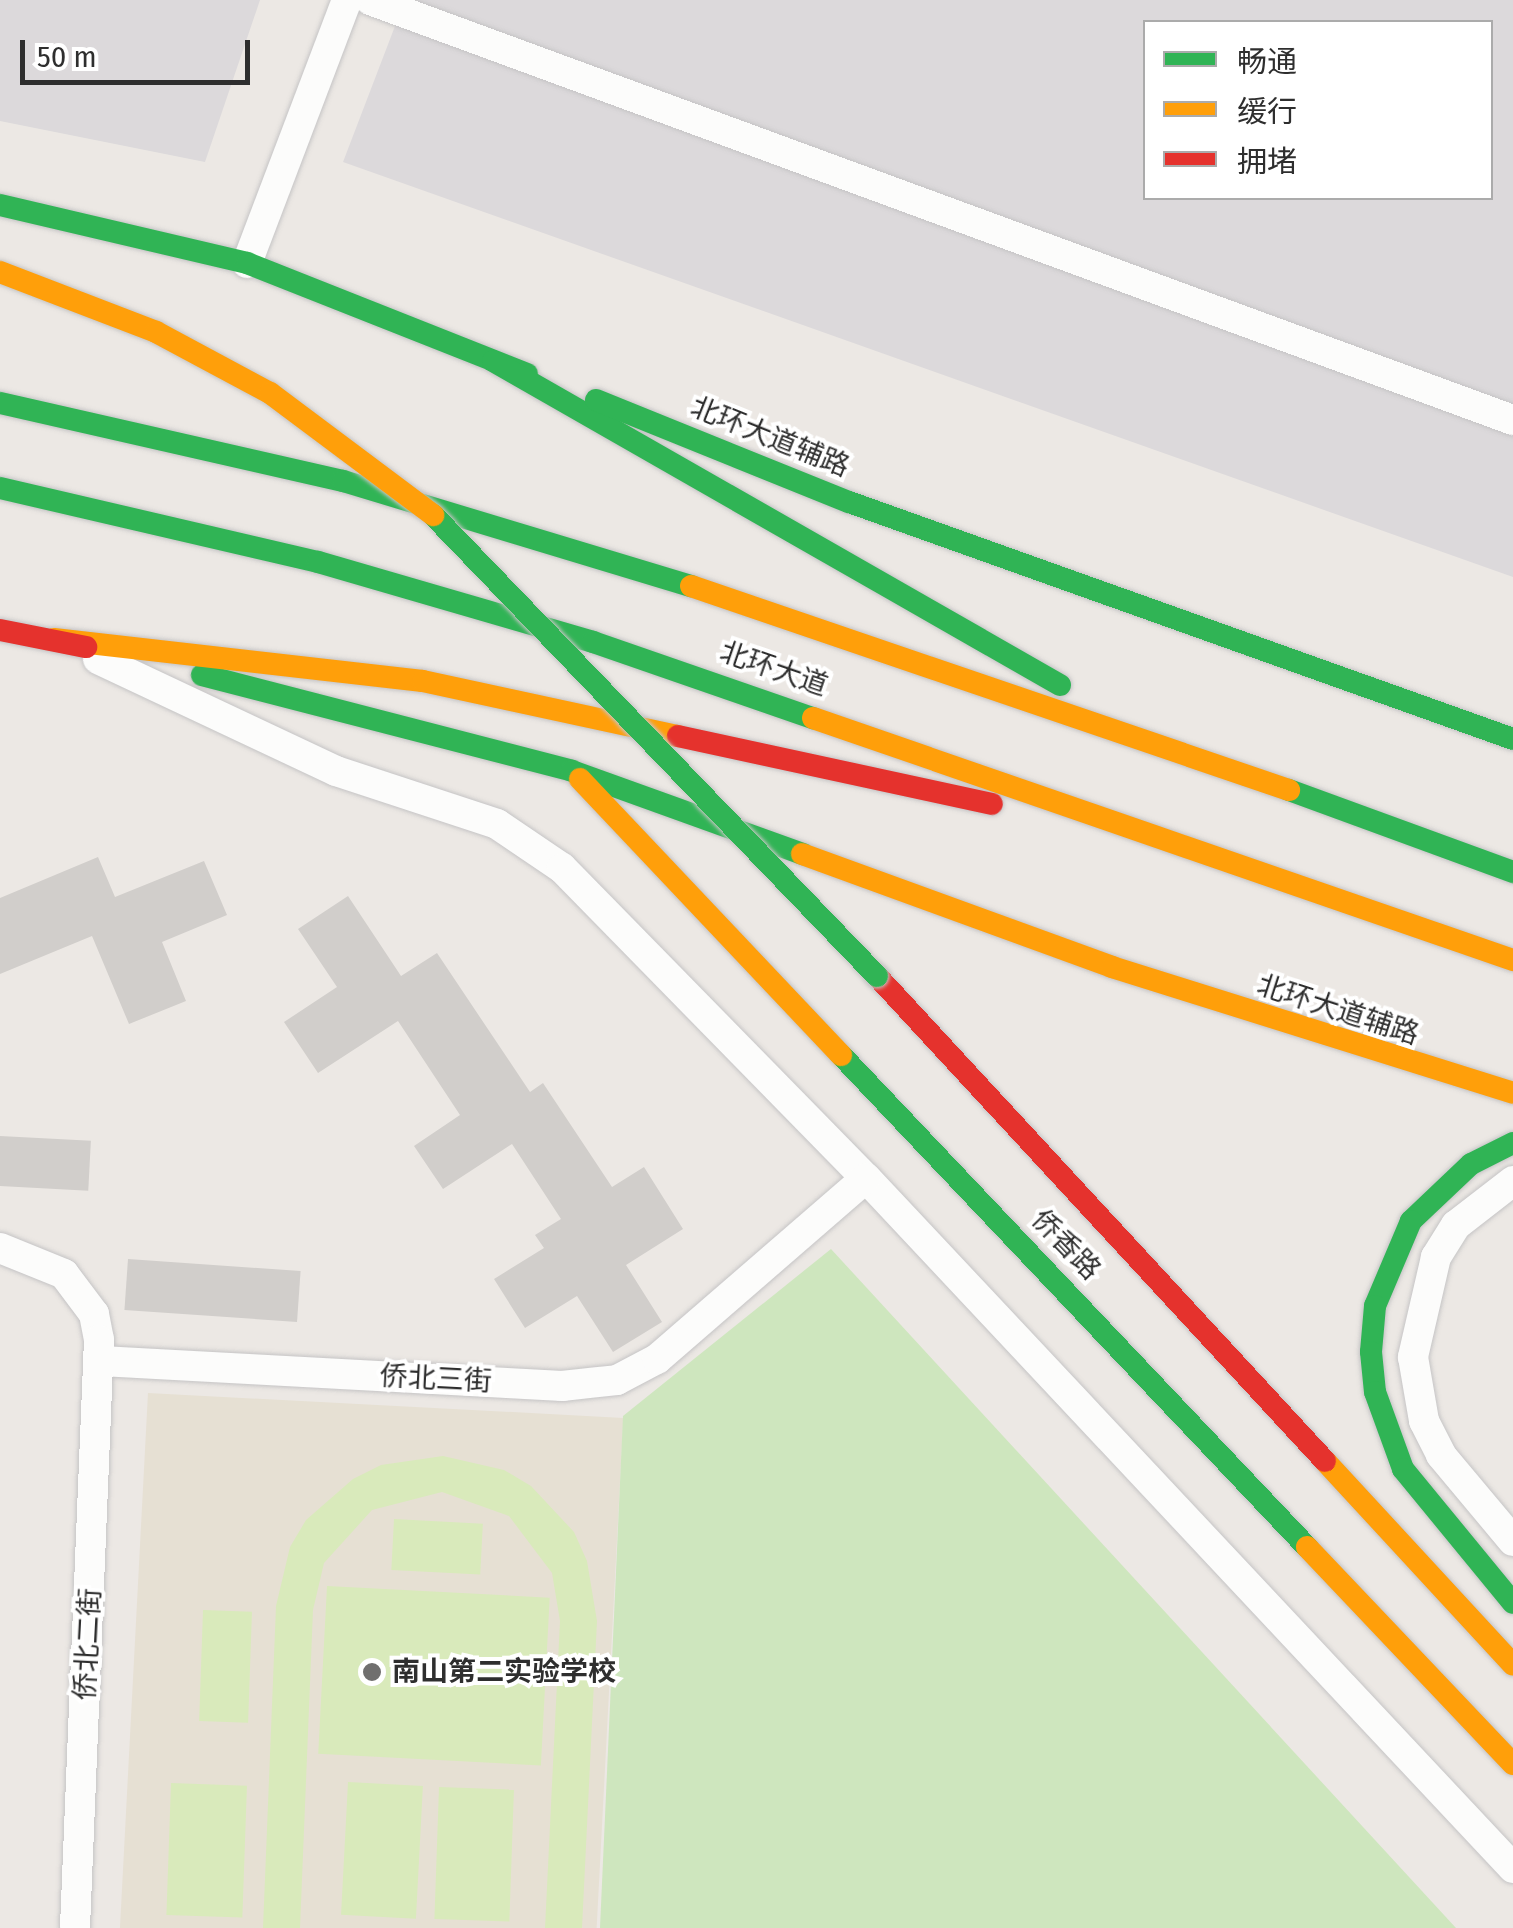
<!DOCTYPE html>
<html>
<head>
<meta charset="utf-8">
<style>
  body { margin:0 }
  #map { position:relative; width:1513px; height:1928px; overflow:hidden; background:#ece8e4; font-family:"Fira Sans Condensed","Noto Sans SC",sans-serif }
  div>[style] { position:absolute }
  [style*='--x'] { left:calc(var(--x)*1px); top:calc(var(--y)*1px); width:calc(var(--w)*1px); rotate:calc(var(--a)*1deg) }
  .industrial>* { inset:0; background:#dcd9db }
  .education>* { inset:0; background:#e6e0d3; transform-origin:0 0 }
  .green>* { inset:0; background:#cee6be }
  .pitch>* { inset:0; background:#d9eabb; transform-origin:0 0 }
  .building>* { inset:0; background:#d1cecb; transform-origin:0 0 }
  .roads { filter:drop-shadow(0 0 2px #c5c4c5) drop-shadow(0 0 2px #c5c4c5) }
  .street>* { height:30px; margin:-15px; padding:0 15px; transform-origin:15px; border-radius:15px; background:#fcfcfb }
  .fast>* { height:22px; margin:-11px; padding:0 11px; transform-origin:11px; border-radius:11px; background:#30b455 }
  .slow>* { height:22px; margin:-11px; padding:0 11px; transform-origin:11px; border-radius:11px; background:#ff9f0a }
  .jam>* { height:22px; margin:-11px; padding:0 11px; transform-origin:11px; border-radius:11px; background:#e5322d }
  .bridges { filter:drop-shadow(0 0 2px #c6c5c4) drop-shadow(0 0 2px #c6c5c4) }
  .fast-bridge>* { height:22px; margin:-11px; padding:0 11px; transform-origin:11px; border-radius:11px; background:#30b455 }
  .slow-bridge>* { height:22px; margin:-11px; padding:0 11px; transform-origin:11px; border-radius:11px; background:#ff9f0a }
  .dots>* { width:28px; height:28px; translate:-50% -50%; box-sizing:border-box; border:5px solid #fff; border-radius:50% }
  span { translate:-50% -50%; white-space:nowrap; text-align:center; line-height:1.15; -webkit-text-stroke:8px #fff; paint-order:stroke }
  .street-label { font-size:28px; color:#2e2e2e }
  .poi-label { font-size:28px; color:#2e2e2e; font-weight:700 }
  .left { translate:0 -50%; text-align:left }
  .legend { position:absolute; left:1143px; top:20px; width:350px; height:180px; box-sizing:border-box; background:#fff; border:2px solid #ababab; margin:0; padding:12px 18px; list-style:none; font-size:30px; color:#2e2e2e }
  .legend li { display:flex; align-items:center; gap:20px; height:50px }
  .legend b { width:50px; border:2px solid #ababab }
  .scale { position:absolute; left:20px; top:40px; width:230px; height:45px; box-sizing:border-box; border:5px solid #2e2e2e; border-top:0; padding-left:12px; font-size:30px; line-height:35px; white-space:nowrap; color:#2e2e2e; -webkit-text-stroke:8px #fff; paint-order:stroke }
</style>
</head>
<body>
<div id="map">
  <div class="industrial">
    <div style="clip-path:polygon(0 0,260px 0,205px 162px,0 121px)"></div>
    <div style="clip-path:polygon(evenodd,405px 0,1513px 0,1513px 577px,343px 162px,405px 0,1146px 22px,1490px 22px,1490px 198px,1146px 198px,1146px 22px)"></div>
  </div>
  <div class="education">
    <div style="left:148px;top:1393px;width:476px;height:536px;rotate:3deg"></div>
  </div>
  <div class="green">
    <div style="clip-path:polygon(831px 1249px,1456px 1928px,600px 1928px,623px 1416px)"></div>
  </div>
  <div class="pitch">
    <div style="clip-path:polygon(443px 1456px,504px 1470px,531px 1486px,574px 1532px,587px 1561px,597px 1621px,582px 1928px,545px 1928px,560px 1621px,552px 1573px,509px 1516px,442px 1492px,372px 1510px,324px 1563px,313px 1610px,300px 1928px,263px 1928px,276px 1606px,290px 1547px,306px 1520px,353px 1479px,381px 1465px)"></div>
    <div style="left:394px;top:1519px;width:89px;height:51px;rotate:3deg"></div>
    <div style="left:327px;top:1586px;width:223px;height:168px;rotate:3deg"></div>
    <div style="left:203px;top:1610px;width:49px;height:111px;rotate:2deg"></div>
    <div style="left:348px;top:1782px;width:75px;height:133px;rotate:3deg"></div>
    <div style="left:171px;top:1783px;width:76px;height:132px;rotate:2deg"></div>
    <div style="left:439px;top:1787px;width:75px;height:132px;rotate:2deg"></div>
  </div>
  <div class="building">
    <div style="clip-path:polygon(98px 857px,115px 897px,204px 861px,227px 915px,162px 942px,186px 1001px,129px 1024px,92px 936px,0 974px,0 898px)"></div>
    <div style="clip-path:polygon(348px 896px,401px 976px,437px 953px,530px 1092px,543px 1083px,612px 1187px,644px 1167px,683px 1229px,626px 1265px,662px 1322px,613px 1352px,577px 1296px,525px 1328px,494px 1279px,544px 1248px,535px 1235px,561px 1219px,512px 1144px,443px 1189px,414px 1146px,460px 1115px,398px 1021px,318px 1073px,284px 1022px,337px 987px,298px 929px)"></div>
    <div style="left:0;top:1136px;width:91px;height:50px;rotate:3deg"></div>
    <div style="left:128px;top:1259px;width:173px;height:51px;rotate:4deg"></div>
  </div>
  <div class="roads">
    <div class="street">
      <div style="--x:370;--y:0;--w:1218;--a:20.18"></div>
      <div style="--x:247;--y:263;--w:281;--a:-69.2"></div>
      <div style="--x:98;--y:659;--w:263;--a:25.2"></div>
      <div style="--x:336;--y:771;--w:169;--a:18.2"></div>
      <div style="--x:497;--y:824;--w:78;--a:34.1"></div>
      <div style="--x:562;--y:868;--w:434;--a:45.6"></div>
      <div style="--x:866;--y:1178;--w:946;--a:46.84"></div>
      <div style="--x:1513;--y:1181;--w:72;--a:142.3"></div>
      <div style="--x:1456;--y:1225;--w:38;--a:122"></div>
      <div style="--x:1436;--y:1257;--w:103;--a:103"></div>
      <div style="--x:1413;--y:1357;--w:65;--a:80.2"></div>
      <div style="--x:1424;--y:1421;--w:38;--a:63"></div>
      <div style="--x:1441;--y:1455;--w:112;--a:50.1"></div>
      <div style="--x:0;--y:1248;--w:69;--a:22.1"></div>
      <div style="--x:64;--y:1274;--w:50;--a:53.1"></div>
      <div style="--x:94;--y:1314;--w:26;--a:79"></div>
      <div style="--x:99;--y:1340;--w:588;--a:92.34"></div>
      <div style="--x:101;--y:1361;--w:462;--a:3.1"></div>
      <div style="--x:562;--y:1386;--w:55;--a:-6.2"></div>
      <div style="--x:617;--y:1380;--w:45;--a:-27.7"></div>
      <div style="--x:657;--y:1359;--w:276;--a:-40.9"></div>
    </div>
    <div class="fast">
      <div style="--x:0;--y:205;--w:254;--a:13.2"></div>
      <div style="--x:247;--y:263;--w:301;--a:21.6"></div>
      <div style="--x:493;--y:361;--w:653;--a:29.74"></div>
      <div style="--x:596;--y:400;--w:273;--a:22"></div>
      <div style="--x:849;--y:502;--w:705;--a:19.64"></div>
      <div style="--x:0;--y:403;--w:352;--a:12.8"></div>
      <div style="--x:343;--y:481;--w:363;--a:16.8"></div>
      <div style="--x:0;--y:488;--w:326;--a:13.1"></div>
      <div style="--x:318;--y:562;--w:286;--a:16.2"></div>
      <div style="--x:593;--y:642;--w:233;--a:19.1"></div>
      <div style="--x:202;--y:675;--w:382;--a:14.5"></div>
      <div style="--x:572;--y:771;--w:245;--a:19.8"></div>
      <div style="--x:1289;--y:790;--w:239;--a:20.1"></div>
      <div style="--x:841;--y:1055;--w:678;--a:46.55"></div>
      <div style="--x:1513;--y:1143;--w:47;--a:153.4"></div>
      <div style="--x:1471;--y:1164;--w:83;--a:136.5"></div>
      <div style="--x:1411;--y:1221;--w:92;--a:113"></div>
      <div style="--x:1375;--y:1306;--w:46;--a:95"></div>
      <div style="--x:1371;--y:1352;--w:40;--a:84.3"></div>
      <div style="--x:1375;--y:1392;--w:82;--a:70"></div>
      <div style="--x:1403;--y:1469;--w:173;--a:50.6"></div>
    </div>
    <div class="slow">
      <div style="--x:691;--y:586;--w:632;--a:18.84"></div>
      <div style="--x:54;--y:639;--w:371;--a:6.5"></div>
      <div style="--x:423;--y:681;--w:261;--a:12.2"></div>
      <div style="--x:813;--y:718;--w:741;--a:19.07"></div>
      <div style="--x:580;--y:779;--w:380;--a:46.6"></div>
      <div style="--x:802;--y:854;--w:330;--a:20"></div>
      <div style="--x:1112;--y:967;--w:420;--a:17.4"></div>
      <div style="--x:1325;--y:1461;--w:277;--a:47.3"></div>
      <div style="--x:1307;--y:1547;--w:299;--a:46.5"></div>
    </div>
    <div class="jam">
      <div style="--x:0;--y:630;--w:88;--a:11.2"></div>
      <div style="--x:678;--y:736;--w:321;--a:12.2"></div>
      <div style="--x:877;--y:976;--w:660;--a:47.27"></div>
    </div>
  </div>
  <div class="bridges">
    <div class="fast-bridge">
      <div style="--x:433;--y:515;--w:640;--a:46.08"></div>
    </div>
    <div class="slow-bridge">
      <div style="--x:0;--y:272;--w:167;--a:21"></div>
      <div style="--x:156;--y:332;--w:129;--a:28.2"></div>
      <div style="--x:270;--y:393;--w:204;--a:36.8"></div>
    </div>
  </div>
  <div class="dots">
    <div style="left:372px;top:1672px;background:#706f6e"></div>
  </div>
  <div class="street-label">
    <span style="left:770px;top:437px;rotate:22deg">北环大道辅路</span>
    <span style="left:774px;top:669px;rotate:19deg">北环大道</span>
    <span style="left:1338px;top:1010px;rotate:18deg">北环大道辅路</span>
    <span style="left:1066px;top:1245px;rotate:46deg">侨香路</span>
    <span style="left:436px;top:1379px;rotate:3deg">侨北三街</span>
    <span style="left:88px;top:1644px;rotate:-87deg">侨北二街</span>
  </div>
  <div class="poi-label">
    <span class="left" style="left:392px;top:1672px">南山第二实验学校</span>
  </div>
  <ul class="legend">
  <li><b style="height:12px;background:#30b455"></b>畅通</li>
  <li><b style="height:12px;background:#ff9f0a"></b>缓行</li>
  <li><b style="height:12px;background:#e5322d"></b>拥堵</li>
  </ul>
  <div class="scale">50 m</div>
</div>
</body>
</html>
